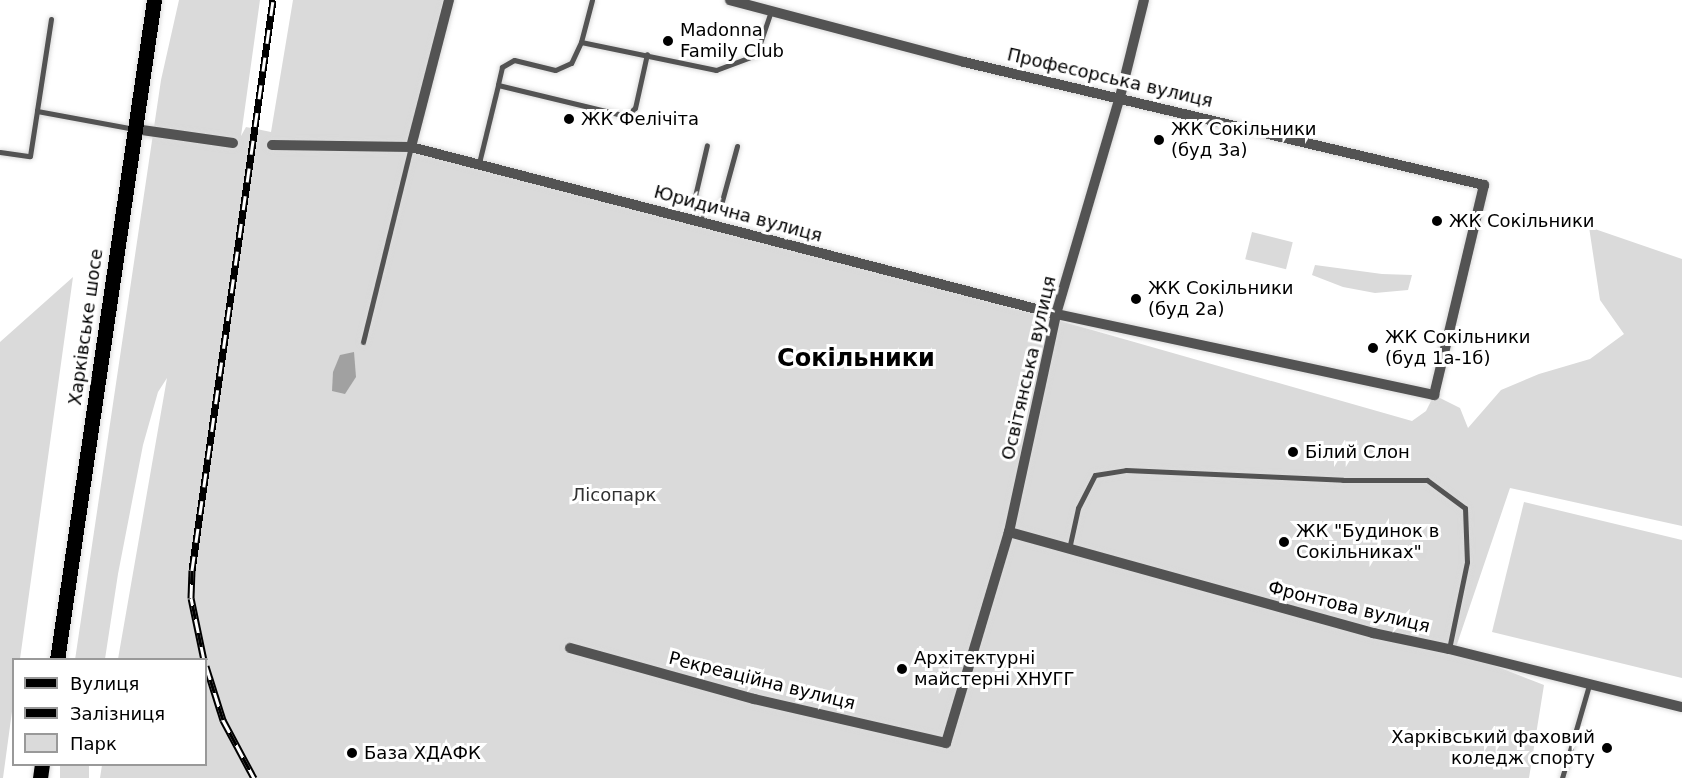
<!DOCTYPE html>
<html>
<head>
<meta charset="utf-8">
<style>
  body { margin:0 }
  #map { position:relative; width:1682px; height:778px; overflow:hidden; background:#fff; font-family:"DejaVu Sans",sans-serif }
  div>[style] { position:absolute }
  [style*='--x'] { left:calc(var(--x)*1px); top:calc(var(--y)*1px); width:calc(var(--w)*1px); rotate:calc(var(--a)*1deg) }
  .green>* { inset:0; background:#dadada; transform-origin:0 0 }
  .water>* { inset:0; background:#a1a1a1 }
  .street-tunnel>* { height:10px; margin-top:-5px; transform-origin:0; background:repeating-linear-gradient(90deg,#d9d9d9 0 10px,transparent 0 15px) }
  .roads { filter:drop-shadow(0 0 2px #dbdbdb) drop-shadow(0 0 2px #dbdbdb) }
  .lane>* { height:5px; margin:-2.5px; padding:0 2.5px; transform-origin:2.5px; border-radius:2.5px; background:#535353 }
  .street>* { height:10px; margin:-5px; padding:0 5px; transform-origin:5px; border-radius:5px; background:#535353 }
  .primary>* { height:15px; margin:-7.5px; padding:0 7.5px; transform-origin:7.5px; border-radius:7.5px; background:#000 }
  .rail>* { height:7px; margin-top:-3.5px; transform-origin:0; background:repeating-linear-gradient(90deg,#fff 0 14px,#000 0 28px); box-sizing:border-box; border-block:2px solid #000 }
  .dots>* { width:16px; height:16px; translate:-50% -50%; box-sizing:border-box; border:3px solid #fff; border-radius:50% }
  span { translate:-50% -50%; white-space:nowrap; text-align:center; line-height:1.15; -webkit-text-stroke:6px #fff; paint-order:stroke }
  .poi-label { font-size:18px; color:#000 }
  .left { translate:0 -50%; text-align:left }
  .right { translate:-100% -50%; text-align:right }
  .street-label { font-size:18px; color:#000 }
  .park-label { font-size:18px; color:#313131 }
  .district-label { font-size:24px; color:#000; font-weight:700 }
  .legend { position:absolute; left:12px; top:658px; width:195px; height:108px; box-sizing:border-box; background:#fff; border:2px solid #999; margin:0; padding:8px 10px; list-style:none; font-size:18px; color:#000 }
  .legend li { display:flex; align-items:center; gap:12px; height:30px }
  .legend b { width:30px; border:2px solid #999 }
</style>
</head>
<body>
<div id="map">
  <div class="green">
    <div style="clip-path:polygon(179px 0,260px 0,241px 136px,246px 127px,271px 132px,293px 0,443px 0,411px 146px,1085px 328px,1412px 421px,1426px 411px,1434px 395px,1460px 408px,1468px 428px,1501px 390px,1539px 374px,1590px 359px,1624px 334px,1600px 300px,1589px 227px,1682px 259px,1682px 526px,1510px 488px,1455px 650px,1544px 685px,1529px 778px,100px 778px,102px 765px,206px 764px,206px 660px,118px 659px,167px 378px,158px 392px,143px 445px,118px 574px,105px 659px,75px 660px,161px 80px)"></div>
    <div style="left:1252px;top:232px;width:42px;height:28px;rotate:14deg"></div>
    <div style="clip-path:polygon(1315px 265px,1382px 274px,1412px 275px,1408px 290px,1375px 293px,1343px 287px,1312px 275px)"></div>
    <div style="clip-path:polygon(73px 277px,20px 659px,14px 660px,13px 704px,3px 778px,0 778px,0 342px)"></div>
    <div style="clip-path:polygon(1524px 502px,1682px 540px,1682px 678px,1492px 632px)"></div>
    <div style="left:60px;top:765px;width:29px;height:13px"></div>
  </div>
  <div class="water">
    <div style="clip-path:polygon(354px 352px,356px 377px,345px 394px,332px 391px,333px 372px,340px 355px)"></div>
  </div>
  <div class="street-tunnel">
    <div style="--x:1388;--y:544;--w:44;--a:14.3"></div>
  </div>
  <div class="roads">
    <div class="lane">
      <div style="--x:592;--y:0;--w:43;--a:104.7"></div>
      <div style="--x:581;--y:42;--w:138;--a:11.7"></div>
      <div style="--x:716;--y:70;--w:43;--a:-20.6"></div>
      <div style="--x:756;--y:55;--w:46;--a:-71.2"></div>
      <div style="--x:51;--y:19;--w:93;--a:98.7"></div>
      <div style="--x:37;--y:111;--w:99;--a:10.5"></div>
      <div style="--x:581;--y:42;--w:23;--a:115"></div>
      <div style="--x:571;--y:63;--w:17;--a:156"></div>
      <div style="--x:555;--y:70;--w:42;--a:-166.3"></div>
      <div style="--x:514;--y:60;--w:14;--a:150"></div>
      <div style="--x:502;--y:67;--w:18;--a:103"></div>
      <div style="--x:498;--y:85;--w:132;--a:13.6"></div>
      <div style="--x:626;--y:116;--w:12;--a:-42"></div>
      <div style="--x:635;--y:108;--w:55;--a:-77.5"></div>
      <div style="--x:0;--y:152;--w:30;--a:8"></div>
      <div style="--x:30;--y:156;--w:46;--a:-81.2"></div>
      <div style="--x:479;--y:163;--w:80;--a:-76.3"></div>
      <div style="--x:706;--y:205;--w:8;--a:-166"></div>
      <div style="--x:698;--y:203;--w:8;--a:-113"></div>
      <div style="--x:695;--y:196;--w:52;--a:-76.8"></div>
      <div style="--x:702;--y:221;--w:16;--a:-76"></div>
      <div style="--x:706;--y:205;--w:9;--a:13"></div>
      <div style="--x:715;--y:207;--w:9;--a:-41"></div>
      <div style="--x:722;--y:201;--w:57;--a:-74.7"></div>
      <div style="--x:363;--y:342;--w:201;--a:-76.2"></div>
      <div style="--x:1069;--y:549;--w:42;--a:-77.6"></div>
      <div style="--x:1078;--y:508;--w:37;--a:-63"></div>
      <div style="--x:1095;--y:475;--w:31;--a:-9"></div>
      <div style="--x:1126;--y:470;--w:217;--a:2.6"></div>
      <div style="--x:1343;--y:480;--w:84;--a:0"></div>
      <div style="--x:1427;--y:480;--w:47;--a:36.4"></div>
      <div style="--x:1465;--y:508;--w:54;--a:87.9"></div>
      <div style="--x:1467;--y:562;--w:89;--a:101.7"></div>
      <div style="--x:1562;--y:778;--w:97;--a:-73.8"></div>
    </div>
    <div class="street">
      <div style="--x:135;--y:129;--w:99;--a:8.1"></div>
      <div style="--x:272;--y:145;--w:139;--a:0.8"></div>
      <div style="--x:411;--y:147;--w:666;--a:14.52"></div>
      <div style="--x:1056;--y:314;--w:387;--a:12.1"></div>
      <div style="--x:1434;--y:395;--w:216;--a:-76.6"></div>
      <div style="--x:1484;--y:185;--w:534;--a:-166.69"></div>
      <div style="--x:964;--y:62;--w:242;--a:-165.2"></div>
      <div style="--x:411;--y:147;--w:152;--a:-75.5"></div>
      <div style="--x:1009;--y:532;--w:378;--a:15.5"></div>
      <div style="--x:1373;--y:633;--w:78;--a:11.9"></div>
      <div style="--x:1449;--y:649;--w:240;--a:14"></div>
      <div style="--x:570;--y:648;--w:191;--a:15.5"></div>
      <div style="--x:754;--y:699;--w:197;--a:12.9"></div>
      <div style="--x:946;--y:743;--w:220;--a:-73.4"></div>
      <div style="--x:1009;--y:532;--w:223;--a:-77.8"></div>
      <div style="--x:1056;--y:314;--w:226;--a:-73.6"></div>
      <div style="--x:1120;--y:97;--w:100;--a:-76.1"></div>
    </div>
    <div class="primary">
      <div style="--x:57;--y:660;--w:667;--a:-81.64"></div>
      <div style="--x:40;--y:778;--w:14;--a:-82"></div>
    </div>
  </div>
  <div class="rail">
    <div style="--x:204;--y:660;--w:63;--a:-101.8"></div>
    <div style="--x:191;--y:598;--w:28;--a:-88"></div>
    <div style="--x:192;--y:570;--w:576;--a:-81.91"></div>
    <div style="--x:206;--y:666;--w:57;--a:72.5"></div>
    <div style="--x:223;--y:720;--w:66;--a:61.9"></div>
  </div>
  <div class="dots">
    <div style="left:668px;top:41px;background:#000"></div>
    <div style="left:569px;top:119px;background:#000"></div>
    <div style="left:1159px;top:140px;background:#000"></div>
    <div style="left:1437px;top:221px;background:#000"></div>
    <div style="left:1136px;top:299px;background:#000"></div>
    <div style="left:1373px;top:348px;background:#000"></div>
    <div style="left:1293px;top:452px;background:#000"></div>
    <div style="left:1284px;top:542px;background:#000"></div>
    <div style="left:902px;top:669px;background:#000"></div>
    <div style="left:1607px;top:748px;background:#000"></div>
    <div style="left:352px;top:753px;background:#000"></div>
  </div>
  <div class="poi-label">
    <span class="left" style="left:680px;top:41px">Madonna<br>Family Club</span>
    <span class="left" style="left:581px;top:119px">ЖК Фелічіта</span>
    <span class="left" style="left:1171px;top:140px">ЖК Сокільники<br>(буд 3а)</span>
    <span class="left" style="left:1449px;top:221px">ЖК Сокільники</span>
    <span class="left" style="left:1148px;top:299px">ЖК Сокільники<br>(буд 2а)</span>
    <span class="left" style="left:1385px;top:348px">ЖК Сокільники<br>(буд 1а-1б)</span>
    <span class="left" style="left:1305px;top:452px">Білий Слон</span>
    <span class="left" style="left:1296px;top:542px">ЖК "Будинок в<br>Сокільниках"</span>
    <span class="left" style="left:914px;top:669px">Архітектурні<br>майстерні ХНУГГ</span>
    <span class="right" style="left:1595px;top:748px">Харківський фаховий<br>коледж спорту</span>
    <span class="left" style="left:364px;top:753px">База ХДАФК</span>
  </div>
  <div class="street-label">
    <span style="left:1110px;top:78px;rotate:13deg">Професорська вулиця</span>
    <span style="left:738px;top:214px;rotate:15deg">Юридична вулиця</span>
    <span style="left:86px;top:327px;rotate:-82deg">Харківське шосе</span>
    <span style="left:1029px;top:368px;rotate:-77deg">Освітянська вулиця</span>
    <span style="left:1349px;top:607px;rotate:14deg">Фронтова вулиця</span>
    <span style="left:762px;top:681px;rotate:14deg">Рекреаційна вулиця</span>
  </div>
  <div class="park-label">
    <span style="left:614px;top:495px">Лісопарк</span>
  </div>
  <div class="district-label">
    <span style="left:856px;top:359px">Сокільники</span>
  </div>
  <ul class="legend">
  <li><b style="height:8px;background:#000"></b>Вулиця</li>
  <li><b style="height:8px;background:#000"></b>Залізниця</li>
  <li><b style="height:16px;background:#dadada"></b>Парк</li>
  </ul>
</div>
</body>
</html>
